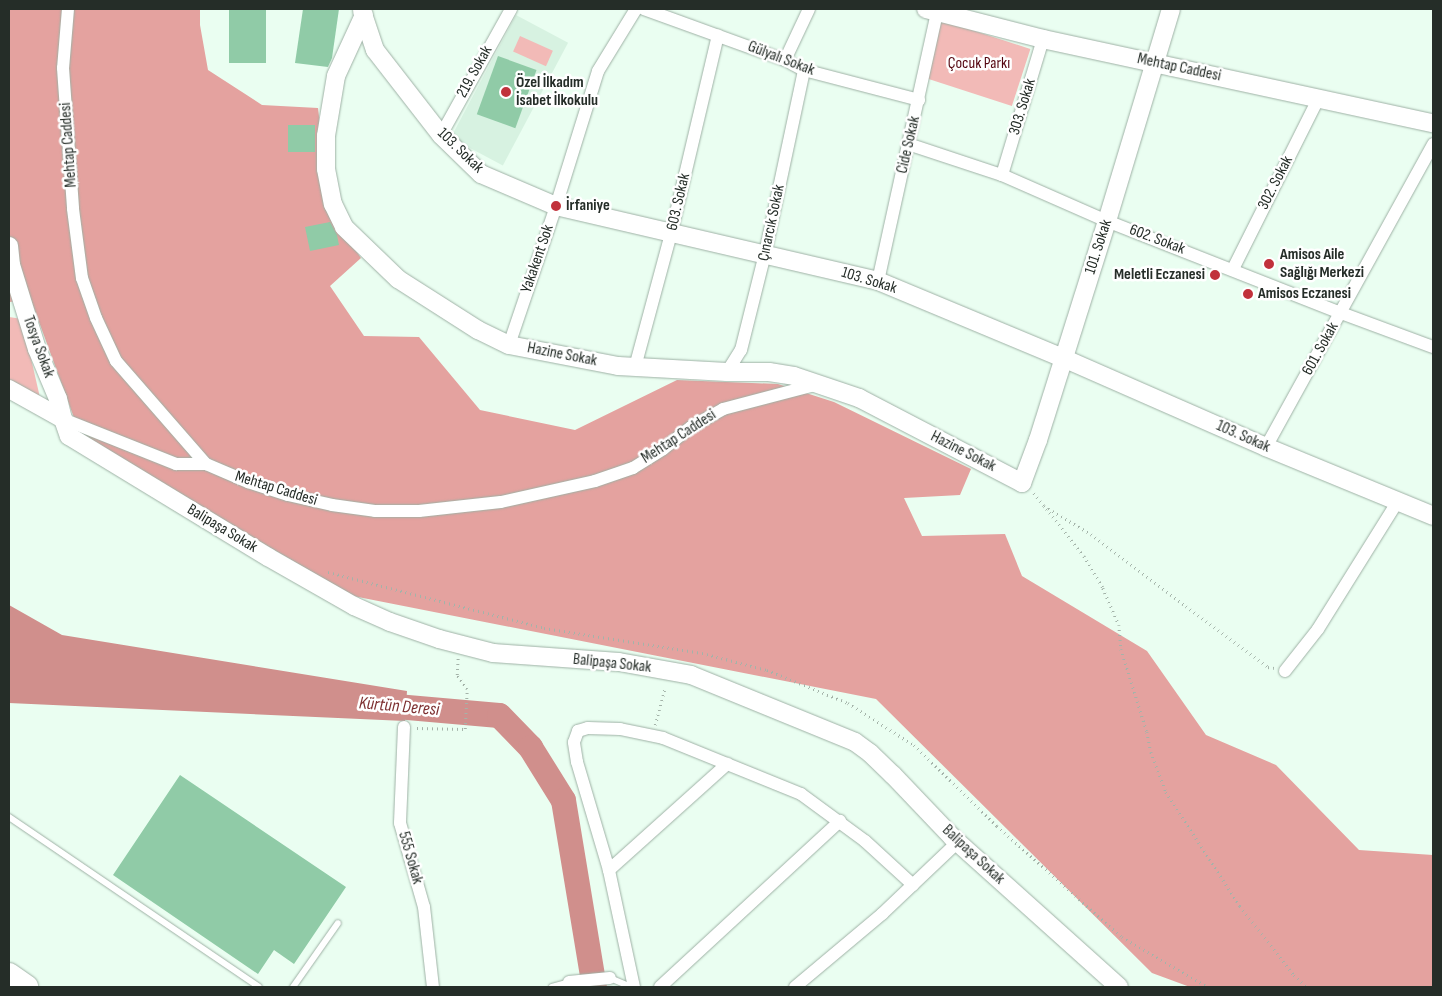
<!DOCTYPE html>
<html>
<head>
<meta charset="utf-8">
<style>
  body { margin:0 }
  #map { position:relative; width:1442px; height:996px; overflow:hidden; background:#eafef1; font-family:"Sofia Sans Condensed",sans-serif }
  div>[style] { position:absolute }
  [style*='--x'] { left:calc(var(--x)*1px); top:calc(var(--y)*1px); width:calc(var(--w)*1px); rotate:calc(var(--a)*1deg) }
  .built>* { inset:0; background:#d7f2e1; transform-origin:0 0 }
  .green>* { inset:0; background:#f2bab7; transform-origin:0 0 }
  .forest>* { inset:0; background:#e4a29f }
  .water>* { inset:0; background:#d08f8c }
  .river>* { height:25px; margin:-12.5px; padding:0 12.5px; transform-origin:12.5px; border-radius:12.5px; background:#d08f8c }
  .building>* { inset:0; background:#90cba7; transform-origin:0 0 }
  .path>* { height:2.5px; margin-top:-1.25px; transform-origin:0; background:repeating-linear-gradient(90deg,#a4b3a9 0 1px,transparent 0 5px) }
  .roads { filter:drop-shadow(0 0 1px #9eb1a5) drop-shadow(0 0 1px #9eb1a5) }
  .lane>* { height:6px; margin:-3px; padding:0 3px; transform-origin:3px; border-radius:3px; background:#fff }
  .street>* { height:12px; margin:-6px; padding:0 6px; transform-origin:6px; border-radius:6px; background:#fff }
  .secondary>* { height:18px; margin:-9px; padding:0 9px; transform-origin:9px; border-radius:9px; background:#fff }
  .highway>* { height:24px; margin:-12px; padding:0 12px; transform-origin:12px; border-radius:12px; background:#fff }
  .dots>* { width:14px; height:14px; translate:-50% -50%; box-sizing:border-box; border:2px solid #fff; border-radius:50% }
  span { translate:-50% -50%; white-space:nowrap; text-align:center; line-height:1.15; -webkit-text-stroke:5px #fff; paint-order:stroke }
  .street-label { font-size:16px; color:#252d28 }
  .park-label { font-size:16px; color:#550610 }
  .poi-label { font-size:16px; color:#252d28; font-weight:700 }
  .left { translate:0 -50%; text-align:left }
  .right { translate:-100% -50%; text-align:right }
  .water-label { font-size:18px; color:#7d2f30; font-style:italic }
  .frame { position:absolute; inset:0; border:10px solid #252d28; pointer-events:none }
</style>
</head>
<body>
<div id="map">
  <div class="built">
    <div style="left:516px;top:15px;width:59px;height:139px;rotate:28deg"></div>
  </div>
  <div class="green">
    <div style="left:941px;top:20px;width:94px;height:60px;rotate:18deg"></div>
    <div style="left:520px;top:36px;width:36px;height:17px;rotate:24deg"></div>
    <div style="clip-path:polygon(9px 317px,22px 319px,41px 402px,9px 386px)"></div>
  </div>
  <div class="forest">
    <div style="clip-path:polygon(9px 9px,200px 9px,200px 25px,208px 70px,262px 105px,318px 108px,331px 215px,361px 258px,330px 286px,364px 336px,419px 337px,480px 410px,575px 430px,677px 380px,778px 384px,834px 402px,971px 469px,960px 495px,904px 498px,922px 536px,1005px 534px,1022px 576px,1147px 651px,1206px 735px,1276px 765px,1359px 850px,1433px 855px,1433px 987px,1190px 987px,1152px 973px,876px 699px,353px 596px,81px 437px,31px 300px,9px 302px)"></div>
  </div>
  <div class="water">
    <div style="clip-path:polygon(9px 605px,62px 635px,407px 691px,405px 721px,9px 703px)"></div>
  </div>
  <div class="river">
    <div style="--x:373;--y:704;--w:126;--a:5"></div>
    <div style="--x:499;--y:715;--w:45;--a:45.9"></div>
    <div style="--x:530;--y:747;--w:62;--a:58.1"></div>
    <div style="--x:563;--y:800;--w:190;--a:80.6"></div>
  </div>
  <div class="building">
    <div style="left:229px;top:9px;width:37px;height:54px"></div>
    <div style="clip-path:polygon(303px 9px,339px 9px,332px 58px,328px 67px,295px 63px)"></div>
    <div style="left:498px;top:56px;width:41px;height:62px;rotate:20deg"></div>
    <div style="left:288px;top:125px;width:27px;height:27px"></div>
    <div style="clip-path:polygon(330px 222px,337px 235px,339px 245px,310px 251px,305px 227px)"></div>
    <div style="clip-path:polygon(180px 775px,346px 887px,294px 964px,274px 950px,258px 974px,113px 875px)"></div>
  </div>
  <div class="path">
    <div style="--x:1034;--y:493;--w:80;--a:51.6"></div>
    <div style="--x:1084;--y:556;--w:37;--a:59"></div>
    <div style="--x:1103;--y:588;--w:40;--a:66.6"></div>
    <div style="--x:1119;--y:625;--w:24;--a:85"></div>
    <div style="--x:1121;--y:649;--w:87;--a:72.6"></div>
    <div style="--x:1147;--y:732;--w:20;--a:79"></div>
    <div style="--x:1151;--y:752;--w:43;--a:69.4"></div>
    <div style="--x:1166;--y:792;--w:136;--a:57"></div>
    <div style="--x:1240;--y:906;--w:88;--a:52"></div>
    <div style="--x:1294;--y:975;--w:18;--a:43"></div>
    <div style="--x:1044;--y:506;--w:55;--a:30.8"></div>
    <div style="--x:1091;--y:534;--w:119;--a:37.2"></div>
    <div style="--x:1186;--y:606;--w:102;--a:36.6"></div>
    <div style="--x:1268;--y:667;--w:6;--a:9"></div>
    <div style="--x:328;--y:572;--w:223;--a:14.5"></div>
    <div style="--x:544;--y:628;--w:160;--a:9"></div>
    <div style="--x:702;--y:653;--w:67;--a:14.7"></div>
    <div style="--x:767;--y:670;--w:87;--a:22.2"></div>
    <div style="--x:848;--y:703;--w:78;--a:32.5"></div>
    <div style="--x:914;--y:745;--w:116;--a:44.3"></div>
    <div style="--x:997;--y:826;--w:167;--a:41.6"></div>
    <div style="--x:1122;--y:937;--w:99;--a:30.2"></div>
    <div style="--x:655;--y:725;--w:39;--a:-75"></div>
    <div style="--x:417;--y:728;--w:48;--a:1.2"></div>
    <div style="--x:465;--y:729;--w:40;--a:-87.1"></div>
    <div style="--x:467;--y:689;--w:17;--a:-126"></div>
    <div style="--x:457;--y:675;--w:17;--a:-87"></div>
  </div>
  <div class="roads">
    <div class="lane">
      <div style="--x:9;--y:817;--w:302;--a:34.2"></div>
      <div style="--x:610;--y:978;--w:23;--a:23"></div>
      <div style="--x:293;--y:987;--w:78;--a:-54.9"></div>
      <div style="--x:552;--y:987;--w:18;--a:-16"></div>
    </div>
    <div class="street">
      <div style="--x:68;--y:9;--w:59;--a:94.8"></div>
      <div style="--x:63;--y:68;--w:141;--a:85.9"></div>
      <div style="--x:73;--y:209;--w:70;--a:82.6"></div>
      <div style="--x:82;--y:278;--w:42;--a:70.7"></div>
      <div style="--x:96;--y:318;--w:47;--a:65.1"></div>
      <div style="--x:116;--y:361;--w:137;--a:48.9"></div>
      <div style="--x:206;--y:464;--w:46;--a:23.2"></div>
      <div style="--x:248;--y:482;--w:42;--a:18"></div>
      <div style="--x:288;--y:495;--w:45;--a:12.8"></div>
      <div style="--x:332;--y:505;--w:43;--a:7.9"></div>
      <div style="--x:375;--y:511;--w:44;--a:0"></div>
      <div style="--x:419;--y:511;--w:82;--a:-6.3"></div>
      <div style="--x:501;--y:502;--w:96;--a:-12.6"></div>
      <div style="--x:595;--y:481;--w:40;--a:-18.9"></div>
      <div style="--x:633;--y:468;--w:36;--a:-32"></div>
      <div style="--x:663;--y:449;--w:36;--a:-38"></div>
      <div style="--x:691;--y:427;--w:37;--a:-29"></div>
      <div style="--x:723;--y:409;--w:98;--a:-14.7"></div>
      <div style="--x:644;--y:9;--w:150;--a:19.9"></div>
      <div style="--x:785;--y:60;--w:21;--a:28"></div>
      <div style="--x:804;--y:70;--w:119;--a:14.6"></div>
      <div style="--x:785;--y:60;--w:56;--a:-64.8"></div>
      <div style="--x:441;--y:135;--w:144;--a:-60.9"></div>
      <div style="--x:908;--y:144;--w:99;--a:18.3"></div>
      <div style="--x:1002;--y:175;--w:115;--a:23.7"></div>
      <div style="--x:1107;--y:221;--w:251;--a:21.5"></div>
      <div style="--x:1341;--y:313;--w:98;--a:20.3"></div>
      <div style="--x:1002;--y:175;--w:142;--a:-73.2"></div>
      <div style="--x:1233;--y:269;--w:192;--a:-63.4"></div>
      <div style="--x:878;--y:281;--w:279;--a:-77.6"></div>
      <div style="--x:509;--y:345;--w:147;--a:-71.3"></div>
      <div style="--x:556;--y:206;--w:141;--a:-72.7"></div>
      <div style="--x:598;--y:71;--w:73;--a:-58.5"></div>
      <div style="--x:635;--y:367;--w:138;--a:-74.9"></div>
      <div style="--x:671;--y:234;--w:204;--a:-76.7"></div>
      <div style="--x:727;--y:372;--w:26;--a:-58"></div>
      <div style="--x:741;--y:350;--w:99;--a:-76"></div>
      <div style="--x:765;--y:254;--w:188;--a:-78"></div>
      <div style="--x:63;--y:419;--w:122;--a:21.7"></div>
      <div style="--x:176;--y:464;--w:30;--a:0"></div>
      <div style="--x:1266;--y:447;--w:346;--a:-61.1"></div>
      <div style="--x:1285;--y:671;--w:53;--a:-51.8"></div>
      <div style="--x:1318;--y:629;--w:151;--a:-58"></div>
      <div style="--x:404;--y:727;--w:96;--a:92.4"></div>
      <div style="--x:400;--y:823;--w:87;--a:74.1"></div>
      <div style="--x:424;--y:907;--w:81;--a:83.6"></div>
      <div style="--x:609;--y:870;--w:159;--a:-41.9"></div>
      <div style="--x:569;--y:982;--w:41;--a:-5.6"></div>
      <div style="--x:634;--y:987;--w:120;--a:-102.1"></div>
      <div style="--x:609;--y:870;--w:113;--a:-106.5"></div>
      <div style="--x:577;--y:762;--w:20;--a:-99"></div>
      <div style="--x:574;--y:742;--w:12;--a:-70"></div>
      <div style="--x:578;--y:731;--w:10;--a:-17"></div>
      <div style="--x:588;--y:728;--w:32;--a:2"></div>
      <div style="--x:620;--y:729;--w:44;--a:11.8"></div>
      <div style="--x:663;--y:738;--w:149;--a:22.1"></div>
      <div style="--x:801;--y:794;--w:79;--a:36.3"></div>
      <div style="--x:865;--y:841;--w:65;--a:42.5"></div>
      <div style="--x:660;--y:987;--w:245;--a:-42.7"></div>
      <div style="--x:795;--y:987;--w:114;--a:-40"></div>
      <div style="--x:882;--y:914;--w:105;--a:-43.5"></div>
    </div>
    <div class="secondary">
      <div style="--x:926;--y:9;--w:121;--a:14.4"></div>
      <div style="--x:1043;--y:39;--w:399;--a:12.2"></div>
      <div style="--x:362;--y:11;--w:41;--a:71.6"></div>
      <div style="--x:375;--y:50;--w:108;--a:52.2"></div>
      <div style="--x:441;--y:135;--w:56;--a:44.3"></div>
      <div style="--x:481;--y:174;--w:82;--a:23.1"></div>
      <div style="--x:556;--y:206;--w:331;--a:13.1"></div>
      <div style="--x:878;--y:281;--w:200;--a:22.6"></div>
      <div style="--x:1063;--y:358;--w:222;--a:23.7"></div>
      <div style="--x:1266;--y:447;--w:181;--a:22.4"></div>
      <div style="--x:364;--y:15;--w:67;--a:114.7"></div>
      <div style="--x:336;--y:76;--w:61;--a:99.5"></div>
      <div style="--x:326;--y:136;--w:33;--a:90"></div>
      <div style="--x:326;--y:169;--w:36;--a:79"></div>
      <div style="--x:333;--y:204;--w:25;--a:64"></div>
      <div style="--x:344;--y:227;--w:75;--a:43.9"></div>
      <div style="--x:398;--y:279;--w:95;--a:32.5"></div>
      <div style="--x:478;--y:330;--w:34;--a:26"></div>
      <div style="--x:509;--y:345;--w:111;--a:10.9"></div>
      <div style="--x:618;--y:366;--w:109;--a:3.2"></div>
      <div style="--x:727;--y:372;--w:42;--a:0"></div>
      <div style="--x:769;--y:372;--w:25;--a:9"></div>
      <div style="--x:794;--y:376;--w:69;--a:18.7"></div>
      <div style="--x:859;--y:398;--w:184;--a:27.5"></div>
      <div style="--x:1022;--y:483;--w:46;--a:-69.6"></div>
      <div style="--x:1038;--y:440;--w:230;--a:-72.5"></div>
      <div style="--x:1107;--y:221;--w:221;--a:-73.2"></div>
      <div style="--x:9;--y:246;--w:19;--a:84"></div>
      <div style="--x:11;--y:265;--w:88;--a:72.8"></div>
      <div style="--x:37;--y:349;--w:54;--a:67.2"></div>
      <div style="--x:58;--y:399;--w:21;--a:76"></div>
      <div style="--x:9;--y:389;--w:62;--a:29.1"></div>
      <div style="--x:63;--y:419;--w:18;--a:71"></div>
      <div style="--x:69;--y:436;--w:233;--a:31.3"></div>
      <div style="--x:268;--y:557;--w:99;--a:29.7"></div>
      <div style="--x:354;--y:606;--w:39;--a:24"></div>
      <div style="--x:390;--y:622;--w:52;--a:19.1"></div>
      <div style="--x:439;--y:639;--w:56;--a:14.5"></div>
      <div style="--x:493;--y:653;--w:126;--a:4.1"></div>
      <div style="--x:619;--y:662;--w:73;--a:10.2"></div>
      <div style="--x:691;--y:675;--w:177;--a:22.2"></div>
      <div style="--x:855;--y:742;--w:19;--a:36"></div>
      <div style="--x:870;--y:753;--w:32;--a:44"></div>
      <div style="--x:893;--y:775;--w:87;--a:46.4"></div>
      <div style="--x:953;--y:838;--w:223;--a:41.9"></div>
    </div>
    <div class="highway">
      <div style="--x:9;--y:975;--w:21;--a:35"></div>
    </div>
  </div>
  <div class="dots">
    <div style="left:506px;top:92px;background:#c1313b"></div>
    <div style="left:556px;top:206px;background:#c1313b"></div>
    <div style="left:1269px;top:264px;background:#c1313b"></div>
    <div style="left:1215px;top:275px;background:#c1313b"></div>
    <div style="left:1248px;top:294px;background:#c1313b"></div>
  </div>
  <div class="street-label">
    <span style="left:781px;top:59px;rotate:21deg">Gülyalı Sokak</span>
    <span style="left:1179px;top:68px;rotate:12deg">Mehtap Caddesi</span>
    <span style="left:475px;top:72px;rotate:-61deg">219. Sokak</span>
    <span style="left:1023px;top:107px;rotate:-73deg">303. Sokak</span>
    <span style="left:69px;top:145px;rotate:-94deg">Mehtap Caddesi</span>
    <span style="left:909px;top:145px;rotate:-77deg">Cide Sokak</span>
    <span style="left:460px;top:151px;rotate:44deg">103. Sokak</span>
    <span style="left:1276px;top:183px;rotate:-63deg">302. Sokak</span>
    <span style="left:679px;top:202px;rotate:-77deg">603. Sokak</span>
    <span style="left:772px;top:223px;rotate:-78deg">Çınarcık Sokak</span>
    <span style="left:1157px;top:240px;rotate:21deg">602. Sokak</span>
    <span style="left:1099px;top:247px;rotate:-72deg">101. Sokak</span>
    <span style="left:538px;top:259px;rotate:-71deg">Yakakent Sok</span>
    <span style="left:869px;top:281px;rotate:17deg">103. Sokak</span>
    <span style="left:38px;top:347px;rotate:70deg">Tosya Sokak</span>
    <span style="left:1321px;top:349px;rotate:-61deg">601. Sokak</span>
    <span style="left:562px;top:355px;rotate:11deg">Hazine Sokak</span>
    <span style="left:679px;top:437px;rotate:-33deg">Mehtap Caddesi</span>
    <span style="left:1243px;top:437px;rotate:24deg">103. Sokak</span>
    <span style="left:963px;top:452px;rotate:27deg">Hazine Sokak</span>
    <span style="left:276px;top:489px;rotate:17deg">Mehtap Caddesi</span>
    <span style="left:222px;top:529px;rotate:31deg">Balipaşa Sokak</span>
    <span style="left:612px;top:664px;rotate:6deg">Balipaşa Sokak</span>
    <span style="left:973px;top:855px;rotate:43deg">Balipaşa Sokak</span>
    <span style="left:410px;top:858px;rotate:74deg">555 Sokak</span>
  </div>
  <div class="park-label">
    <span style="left:979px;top:64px">Çocuk Parkı</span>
  </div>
  <div class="poi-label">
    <span class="left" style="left:516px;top:92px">Özel İlkadım<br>İsabet İlkokulu</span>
    <span class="left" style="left:566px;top:206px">İrfaniye</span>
    <span class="left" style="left:1280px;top:264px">Amisos Aile<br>Sağlığı Merkezi</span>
    <span class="right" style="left:1205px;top:275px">Meletli Eczanesi</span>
    <span class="left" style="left:1258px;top:294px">Amisos Eczanesi</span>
  </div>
  <div class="water-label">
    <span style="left:399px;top:707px;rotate:5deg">Kürtün Deresi</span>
  </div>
  <div class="frame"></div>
</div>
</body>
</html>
